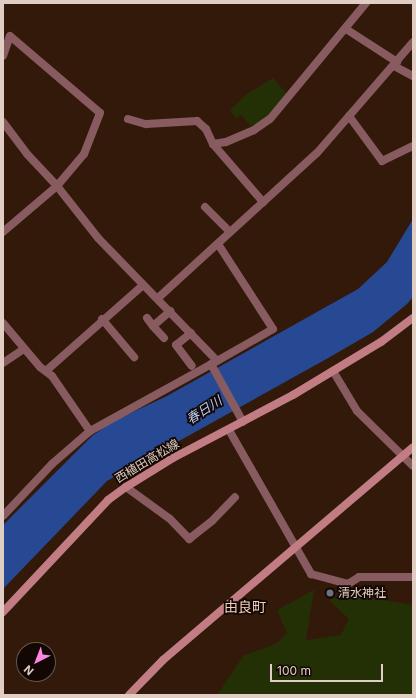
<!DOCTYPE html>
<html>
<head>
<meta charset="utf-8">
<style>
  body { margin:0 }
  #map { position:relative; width:416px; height:698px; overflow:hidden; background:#321909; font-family:Inter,"Noto Sans JP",sans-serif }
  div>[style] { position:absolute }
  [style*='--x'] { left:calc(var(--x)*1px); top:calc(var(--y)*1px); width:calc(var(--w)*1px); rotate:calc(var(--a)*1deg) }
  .green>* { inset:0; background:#233005 }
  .water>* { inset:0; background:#274893 }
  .minor>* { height:8px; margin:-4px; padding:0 4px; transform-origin:4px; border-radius:4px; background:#875b60 }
  .secondary>* { height:8px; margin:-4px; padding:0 4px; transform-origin:4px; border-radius:4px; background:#c17c84 }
  .dots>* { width:11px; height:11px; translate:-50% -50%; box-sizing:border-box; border:2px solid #120703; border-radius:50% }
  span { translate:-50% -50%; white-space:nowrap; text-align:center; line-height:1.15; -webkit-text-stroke:3.5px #120703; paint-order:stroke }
  .street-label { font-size:12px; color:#e0cec4 }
  .poi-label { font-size:12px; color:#e0cec4 }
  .left { translate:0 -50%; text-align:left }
  .water-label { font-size:13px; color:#b6ccf6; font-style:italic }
  .quarter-label { font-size:14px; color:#f3d0bc }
  .frame { position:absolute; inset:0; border:4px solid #e0cec4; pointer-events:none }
  .north { position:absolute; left:16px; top:642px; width:40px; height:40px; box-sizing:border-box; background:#120703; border:1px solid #645750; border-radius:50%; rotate:222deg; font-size:11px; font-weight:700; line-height:16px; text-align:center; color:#e0cec4 }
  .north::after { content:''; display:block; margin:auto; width:14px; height:18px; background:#fd86e1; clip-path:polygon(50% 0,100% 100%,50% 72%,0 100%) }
  .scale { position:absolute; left:270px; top:664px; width:113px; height:18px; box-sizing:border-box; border:2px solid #e0cec4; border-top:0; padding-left:5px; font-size:12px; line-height:14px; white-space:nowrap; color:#e0cec4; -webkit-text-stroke:3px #120703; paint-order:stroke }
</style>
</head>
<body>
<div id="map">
  <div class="green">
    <div style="clip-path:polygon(273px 78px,288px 95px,259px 124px,250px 126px,242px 115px,236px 118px,230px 110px,247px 94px)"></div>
    <div style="clip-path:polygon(314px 590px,306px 640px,341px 635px,349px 619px,329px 600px,347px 594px,413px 605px,413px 695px,217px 695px,243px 656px,277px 643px,287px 633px,277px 610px)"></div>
  </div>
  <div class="water">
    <div style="clip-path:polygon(413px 219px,413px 297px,407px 304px,373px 332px,330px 357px,107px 481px,3px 589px,3px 525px,92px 436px,112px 422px,167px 396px,358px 289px,387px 262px)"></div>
  </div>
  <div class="minor">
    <div style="--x:346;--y:29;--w:61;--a:32.9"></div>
    <div style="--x:3;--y:56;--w:21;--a:-71"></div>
    <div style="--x:10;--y:36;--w:118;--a:40.5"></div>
    <div style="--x:100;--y:113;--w:44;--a:111.3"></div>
    <div style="--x:84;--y:154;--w:42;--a:130.2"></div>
    <div style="--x:57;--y:186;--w:71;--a:139.6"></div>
    <div style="--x:394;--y:66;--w:21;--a:28"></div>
    <div style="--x:349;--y:116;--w:56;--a:53.7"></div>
    <div style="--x:382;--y:161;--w:34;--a:-26"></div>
    <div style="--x:128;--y:119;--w:19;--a:16"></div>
    <div style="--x:146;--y:124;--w:51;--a:-3.4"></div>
    <div style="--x:197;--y:121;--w:12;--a:42"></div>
    <div style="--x:206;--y:129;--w:17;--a:65"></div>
    <div style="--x:213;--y:144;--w:77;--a:49.2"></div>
    <div style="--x:3;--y:122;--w:40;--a:53"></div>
    <div style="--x:27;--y:154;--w:44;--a:46.8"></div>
    <div style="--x:57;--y:186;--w:66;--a:51.7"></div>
    <div style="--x:98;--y:238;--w:171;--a:45.9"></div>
    <div style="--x:217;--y:361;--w:145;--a:151.1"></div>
    <div style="--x:90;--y:431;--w:50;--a:139"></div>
    <div style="--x:52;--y:464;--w:71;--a:133.3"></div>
    <div style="--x:213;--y:144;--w:13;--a:-9"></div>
    <div style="--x:226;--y:142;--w:30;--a:-23"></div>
    <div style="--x:254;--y:130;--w:19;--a:-35"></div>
    <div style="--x:270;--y:119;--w:151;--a:-50.4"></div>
    <div style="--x:205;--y:207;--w:35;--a:45"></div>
    <div style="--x:158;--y:298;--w:215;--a:-42.4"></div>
    <div style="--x:317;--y:153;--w:147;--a:-49.1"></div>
    <div style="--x:147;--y:318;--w:10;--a:53"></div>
    <div style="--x:102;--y:319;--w:50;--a:49.9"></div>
    <div style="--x:3;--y:323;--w:57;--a:49.9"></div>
    <div style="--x:40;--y:367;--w:15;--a:37"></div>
    <div style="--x:52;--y:376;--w:67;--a:55.4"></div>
    <div style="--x:191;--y:333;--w:19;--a:141"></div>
    <div style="--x:176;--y:345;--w:26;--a:53"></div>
    <div style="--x:164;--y:338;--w:16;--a:-133"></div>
    <div style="--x:153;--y:326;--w:23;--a:-41"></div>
    <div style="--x:217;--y:361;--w:64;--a:-29.7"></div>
    <div style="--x:273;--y:329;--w:101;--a:-122.9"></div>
    <div style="--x:3;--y:363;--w:25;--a:-34"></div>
    <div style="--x:211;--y:364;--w:66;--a:61.1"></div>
    <div style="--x:47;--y:370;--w:128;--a:-41.5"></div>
    <div style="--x:333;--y:371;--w:47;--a:59"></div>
    <div style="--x:357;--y:411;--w:78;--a:44.5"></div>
    <div style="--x:229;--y:430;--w:166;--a:60.3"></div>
    <div style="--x:311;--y:574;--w:38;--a:15"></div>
    <div style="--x:348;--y:584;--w:13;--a:-32"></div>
    <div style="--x:359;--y:577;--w:54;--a:0"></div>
    <div style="--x:126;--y:487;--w:54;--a:36"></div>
    <div style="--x:170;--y:519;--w:28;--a:46"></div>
    <div style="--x:189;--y:539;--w:29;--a:-38"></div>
    <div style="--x:212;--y:521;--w:33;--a:-46"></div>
  </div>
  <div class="secondary">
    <div style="--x:3;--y:612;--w:154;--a:-46.8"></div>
    <div style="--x:108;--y:500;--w:22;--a:-36"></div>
    <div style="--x:126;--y:487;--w:55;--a:-31.7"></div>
    <div style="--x:173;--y:458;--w:136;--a:-27.7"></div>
    <div style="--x:293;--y:395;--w:103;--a:-31.1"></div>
    <div style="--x:381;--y:342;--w:40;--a:-37"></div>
    <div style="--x:129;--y:695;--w:49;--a:-45.8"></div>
    <div style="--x:163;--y:660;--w:328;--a:-40.4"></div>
  </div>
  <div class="dots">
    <div style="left:330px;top:593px;background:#6b7280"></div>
  </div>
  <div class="street-label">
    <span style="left:147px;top:461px;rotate:-31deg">西植田高松線</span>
  </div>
  <div class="poi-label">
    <span class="left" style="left:338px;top:593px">清水神社</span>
  </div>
  <div class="water-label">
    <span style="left:204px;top:410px;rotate:-33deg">春日川</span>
  </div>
  <div class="quarter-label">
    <span style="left:245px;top:607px">由良町</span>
  </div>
  <div class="frame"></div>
  <div class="north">N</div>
  <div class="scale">100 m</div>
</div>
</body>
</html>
